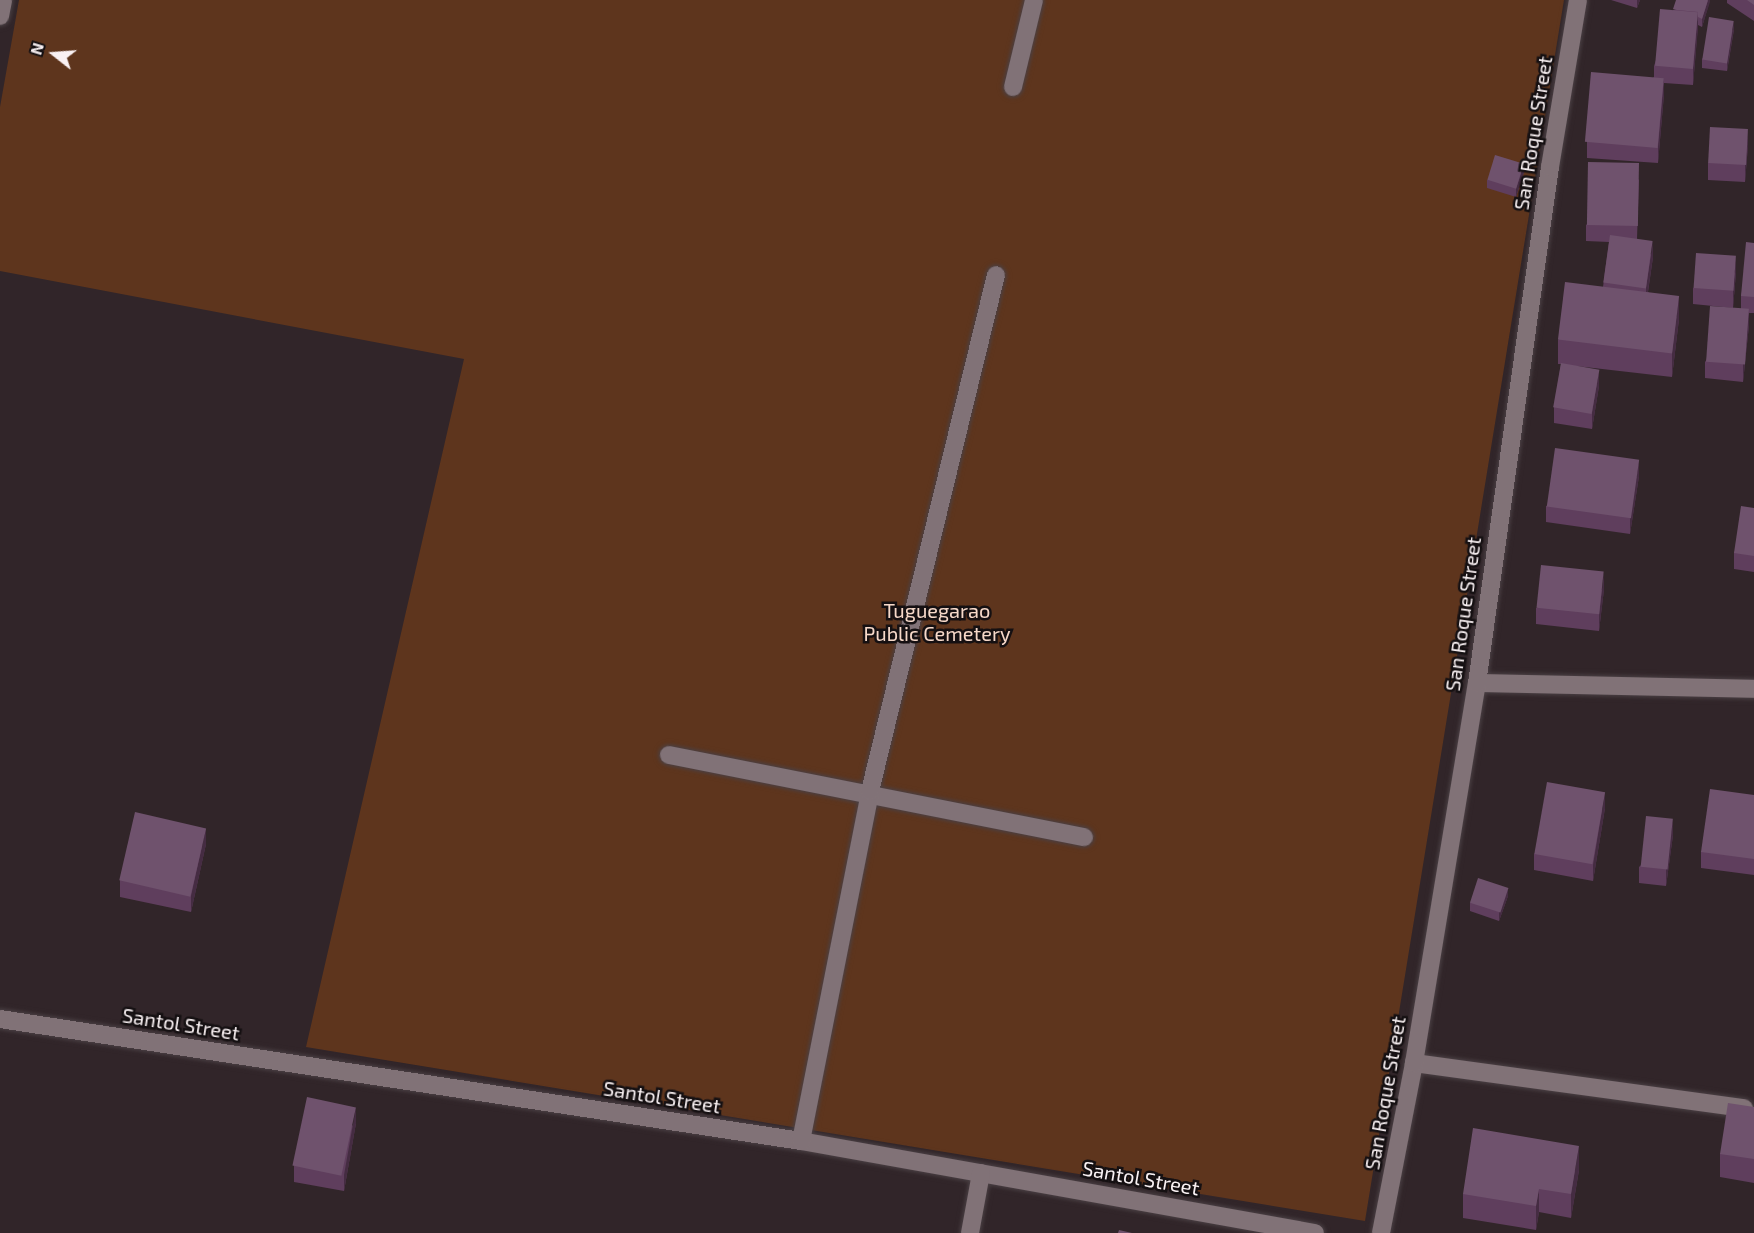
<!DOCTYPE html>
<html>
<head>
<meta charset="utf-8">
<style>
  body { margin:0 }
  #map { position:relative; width:1754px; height:1233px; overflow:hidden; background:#312529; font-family:"Exo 2",sans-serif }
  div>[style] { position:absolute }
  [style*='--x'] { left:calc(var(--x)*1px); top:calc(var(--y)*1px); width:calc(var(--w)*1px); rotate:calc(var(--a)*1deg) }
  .green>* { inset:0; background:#5e351d }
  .roads { filter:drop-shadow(0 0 2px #4a4044) drop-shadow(0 0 2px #4a4044) }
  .minor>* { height:18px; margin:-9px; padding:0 9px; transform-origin:9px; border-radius:9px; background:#817277 }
  .wall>* { inset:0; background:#5f3e5d }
  .shaded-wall>* { inset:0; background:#452c42 }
  .building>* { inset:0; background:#6f526d; transform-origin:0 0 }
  span { translate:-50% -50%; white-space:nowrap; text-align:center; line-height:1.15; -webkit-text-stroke:5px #151012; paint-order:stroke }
  .street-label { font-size:20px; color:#f9f1f3 }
  .park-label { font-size:20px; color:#f7d9c9 }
  .north { position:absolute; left:24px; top:24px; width:60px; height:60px; -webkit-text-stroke:4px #151012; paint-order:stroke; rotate:287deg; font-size:16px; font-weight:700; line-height:24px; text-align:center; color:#f9f1f3 }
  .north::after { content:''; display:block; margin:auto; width:21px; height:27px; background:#f9f1f3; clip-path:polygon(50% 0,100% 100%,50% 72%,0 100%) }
</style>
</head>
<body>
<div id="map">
  <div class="green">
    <div style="clip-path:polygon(19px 0,1564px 0,1365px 1221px,306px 1047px,464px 359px,0 271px,0 107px)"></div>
  </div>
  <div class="roads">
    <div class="minor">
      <div style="--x:0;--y:16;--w:16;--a:-79"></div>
      <div style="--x:1013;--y:87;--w:89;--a:-76.4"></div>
      <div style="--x:1477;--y:683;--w:277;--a:1.2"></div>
      <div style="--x:669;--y:755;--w:423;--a:11.2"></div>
      <div style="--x:0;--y:1019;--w:810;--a:8.66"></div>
      <div style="--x:801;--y:1141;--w:522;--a:10.15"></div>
      <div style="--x:1414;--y:1063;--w:333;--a:7.8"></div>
      <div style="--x:801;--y:1141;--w:357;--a:-78.8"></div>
      <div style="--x:870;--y:791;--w:531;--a:-76.28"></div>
      <div style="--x:970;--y:1233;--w:61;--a:-79.6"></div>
      <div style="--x:1381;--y:1233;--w:173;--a:-79"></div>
      <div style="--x:1414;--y:1063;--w:385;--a:-80.6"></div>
      <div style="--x:1477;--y:683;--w:521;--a:-81.95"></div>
      <div style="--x:1550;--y:167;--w:169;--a:-80.5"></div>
    </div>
  </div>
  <div class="wall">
    <div style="clip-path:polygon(1611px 0,1640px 0,1637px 8px)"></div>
    <div style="clip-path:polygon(1710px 0,1702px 27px,1698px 25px,1693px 85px,1664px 83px,1664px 94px,1658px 163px,1587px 158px,1587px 142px,1654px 77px,1654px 66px,1673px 10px)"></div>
    <div style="clip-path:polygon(1727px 0,1754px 0,1754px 21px,1727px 3px)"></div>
    <div style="clip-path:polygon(1734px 29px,1727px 71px,1702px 68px,1702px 59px)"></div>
    <div style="clip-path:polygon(1748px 145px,1745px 182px,1708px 180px,1708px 163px)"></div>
    <div style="clip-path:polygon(1524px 172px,1516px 197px,1487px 188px,1487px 180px)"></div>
    <div style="clip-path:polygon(1639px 179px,1637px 239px,1653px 257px,1648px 292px,1679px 319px,1672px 377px,1576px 366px,1599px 386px,1592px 429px,1554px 423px,1554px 407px,1561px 364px,1558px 364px,1558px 340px,1603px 287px,1609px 242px,1586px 241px,1586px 225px)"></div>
    <div style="clip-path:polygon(1754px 243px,1754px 313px,1749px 313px,1749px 325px,1743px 382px,1705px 378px,1705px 362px,1741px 309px,1741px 296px)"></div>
    <div style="clip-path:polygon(1736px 272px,1733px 308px,1693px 304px,1693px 288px)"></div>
    <div style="clip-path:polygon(1639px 476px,1630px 534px,1546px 522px,1546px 506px)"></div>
    <div style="clip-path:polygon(1754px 508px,1754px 572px,1734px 569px,1734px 553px)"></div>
    <div style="clip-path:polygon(1604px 589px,1599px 631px,1536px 624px,1536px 608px)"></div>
    <div style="clip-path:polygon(1754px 795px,1754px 875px,1701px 868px,1701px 852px)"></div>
    <div style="clip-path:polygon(1605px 808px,1593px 881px,1534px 870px,1534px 854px)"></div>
    <div style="clip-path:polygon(1673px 835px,1666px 886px,1639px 883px,1639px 867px)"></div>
    <div style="clip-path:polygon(206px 844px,191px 912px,120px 897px,120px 880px)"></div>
    <div style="clip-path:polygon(1508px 896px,1499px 921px,1470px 911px,1470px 903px)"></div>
    <div style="clip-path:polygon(1754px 1107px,1754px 1183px,1720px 1177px,1720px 1154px)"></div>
    <div style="clip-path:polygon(356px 1123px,344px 1191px,294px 1182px,294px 1166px)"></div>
    <div style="clip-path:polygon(1579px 1170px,1571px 1218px,1539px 1212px,1536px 1230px,1463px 1218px,1463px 1194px)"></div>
  </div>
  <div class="shaded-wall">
    <div style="clip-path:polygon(1637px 0,1640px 0,1637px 8px)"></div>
    <div style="clip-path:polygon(1708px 0,1710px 0,1710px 2px,1702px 27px,1702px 19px)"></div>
    <div style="clip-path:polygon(1698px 12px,1698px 28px,1693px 85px,1693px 69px)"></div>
    <div style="clip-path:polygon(1734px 21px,1734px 29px,1727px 71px,1727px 63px)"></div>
    <div style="clip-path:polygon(1664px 78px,1664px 94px,1658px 163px,1658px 147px)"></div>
    <div style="clip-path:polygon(1748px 129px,1748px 145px,1745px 182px,1745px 166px)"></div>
    <div style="clip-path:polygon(1524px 164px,1524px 172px,1516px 197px,1516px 189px)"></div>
    <div style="clip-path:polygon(1653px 241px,1653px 257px,1646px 304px,1646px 288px)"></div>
    <div style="clip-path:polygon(1736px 256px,1736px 272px,1733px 308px,1733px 292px)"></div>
    <div style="clip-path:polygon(1679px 295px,1679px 319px,1672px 377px,1672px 353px)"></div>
    <div style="clip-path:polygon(1749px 309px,1749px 325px,1743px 382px,1743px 366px)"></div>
    <div style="clip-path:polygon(1599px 370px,1599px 386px,1592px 429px,1592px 413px)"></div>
    <div style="clip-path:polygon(1639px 460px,1639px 476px,1630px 534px,1630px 518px)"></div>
    <div style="clip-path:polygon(1604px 572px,1604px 589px,1599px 631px,1599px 615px)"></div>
    <div style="clip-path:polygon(1605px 792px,1605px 808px,1593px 881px,1593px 865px)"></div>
    <div style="clip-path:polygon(1673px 819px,1673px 835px,1666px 886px,1666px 870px)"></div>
    <div style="clip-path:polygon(206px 828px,206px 844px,191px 912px,191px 896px)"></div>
    <div style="clip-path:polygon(1508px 888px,1508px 896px,1499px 921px,1499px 913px)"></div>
    <div style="clip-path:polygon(356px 1107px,356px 1123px,344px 1191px,344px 1175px)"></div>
    <div style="clip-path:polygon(1579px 1146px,1579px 1170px,1571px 1218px,1571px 1194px)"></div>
    <div style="clip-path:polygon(1539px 1189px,1539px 1212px,1536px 1230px,1536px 1206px)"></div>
  </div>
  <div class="building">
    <div style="clip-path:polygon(1676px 0,1708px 0,1702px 19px,1698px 17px,1698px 12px,1677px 10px,1673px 9px)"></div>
    <div style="clip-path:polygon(1747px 0,1754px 0,1754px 5px)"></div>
    <div style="left:1660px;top:9px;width:38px;height:57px;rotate:5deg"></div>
    <div style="left:1709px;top:17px;width:25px;height:43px;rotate:9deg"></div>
    <div style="left:1591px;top:72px;width:73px;height:70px;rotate:5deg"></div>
    <div style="left:1710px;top:127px;width:38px;height:36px;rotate:3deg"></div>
    <div style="left:1495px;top:155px;width:30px;height:26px;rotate:17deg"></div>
    <div style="left:1588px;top:162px;width:51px;height:63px;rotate:1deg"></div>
    <div style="left:1610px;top:235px;width:43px;height:48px;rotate:8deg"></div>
    <div style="clip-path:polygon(1746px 242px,1754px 243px,1754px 297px,1741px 296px)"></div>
    <div style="left:1696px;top:253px;width:40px;height:35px;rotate:4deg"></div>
    <div style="left:1565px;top:282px;width:115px;height:58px;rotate:7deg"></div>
    <div style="left:1710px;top:306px;width:39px;height:56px;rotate:4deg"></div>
    <div style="left:1561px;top:363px;width:39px;height:45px;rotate:10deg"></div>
    <div style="left:1555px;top:448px;width:85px;height:59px;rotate:8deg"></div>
    <div style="clip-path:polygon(1741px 506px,1754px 508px,1754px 556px,1734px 553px)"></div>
    <div style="left:1541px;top:565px;width:63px;height:43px;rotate:6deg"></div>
    <div style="left:1547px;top:782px;width:59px;height:73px;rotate:10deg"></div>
    <div style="clip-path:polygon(1710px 789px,1754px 795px,1754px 859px,1701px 852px)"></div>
    <div style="left:135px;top:812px;width:73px;height:70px;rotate:13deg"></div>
    <div style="left:1646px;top:816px;width:27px;height:51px;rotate:6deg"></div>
    <div style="left:1478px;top:878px;width:32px;height:26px;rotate:18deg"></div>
    <div style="left:307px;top:1097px;width:50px;height:70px;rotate:12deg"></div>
    <div style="clip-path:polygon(1728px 1103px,1754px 1107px,1754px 1159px,1720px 1154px)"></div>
    <div style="clip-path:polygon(1473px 1128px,1579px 1146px,1571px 1194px,1539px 1189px,1536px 1206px,1463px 1194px)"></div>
    <div style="clip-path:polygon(1119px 1230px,1132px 1233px,1118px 1233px)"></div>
  </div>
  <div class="street-label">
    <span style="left:1533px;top:133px;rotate:-81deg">San Roque Street</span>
    <span style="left:1463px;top:614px;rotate:-82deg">San Roque Street</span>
    <span style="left:181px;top:1024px;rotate:9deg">Santol Street</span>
    <span style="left:1385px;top:1093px;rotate:-80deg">San Roque Street</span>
    <span style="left:662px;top:1097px;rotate:9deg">Santol Street</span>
    <span style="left:1141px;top:1178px;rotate:10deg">Santol Street</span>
  </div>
  <div class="park-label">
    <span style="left:937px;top:622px">Tuguegarao<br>Public Cemetery</span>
  </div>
  <div class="north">N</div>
</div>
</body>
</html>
